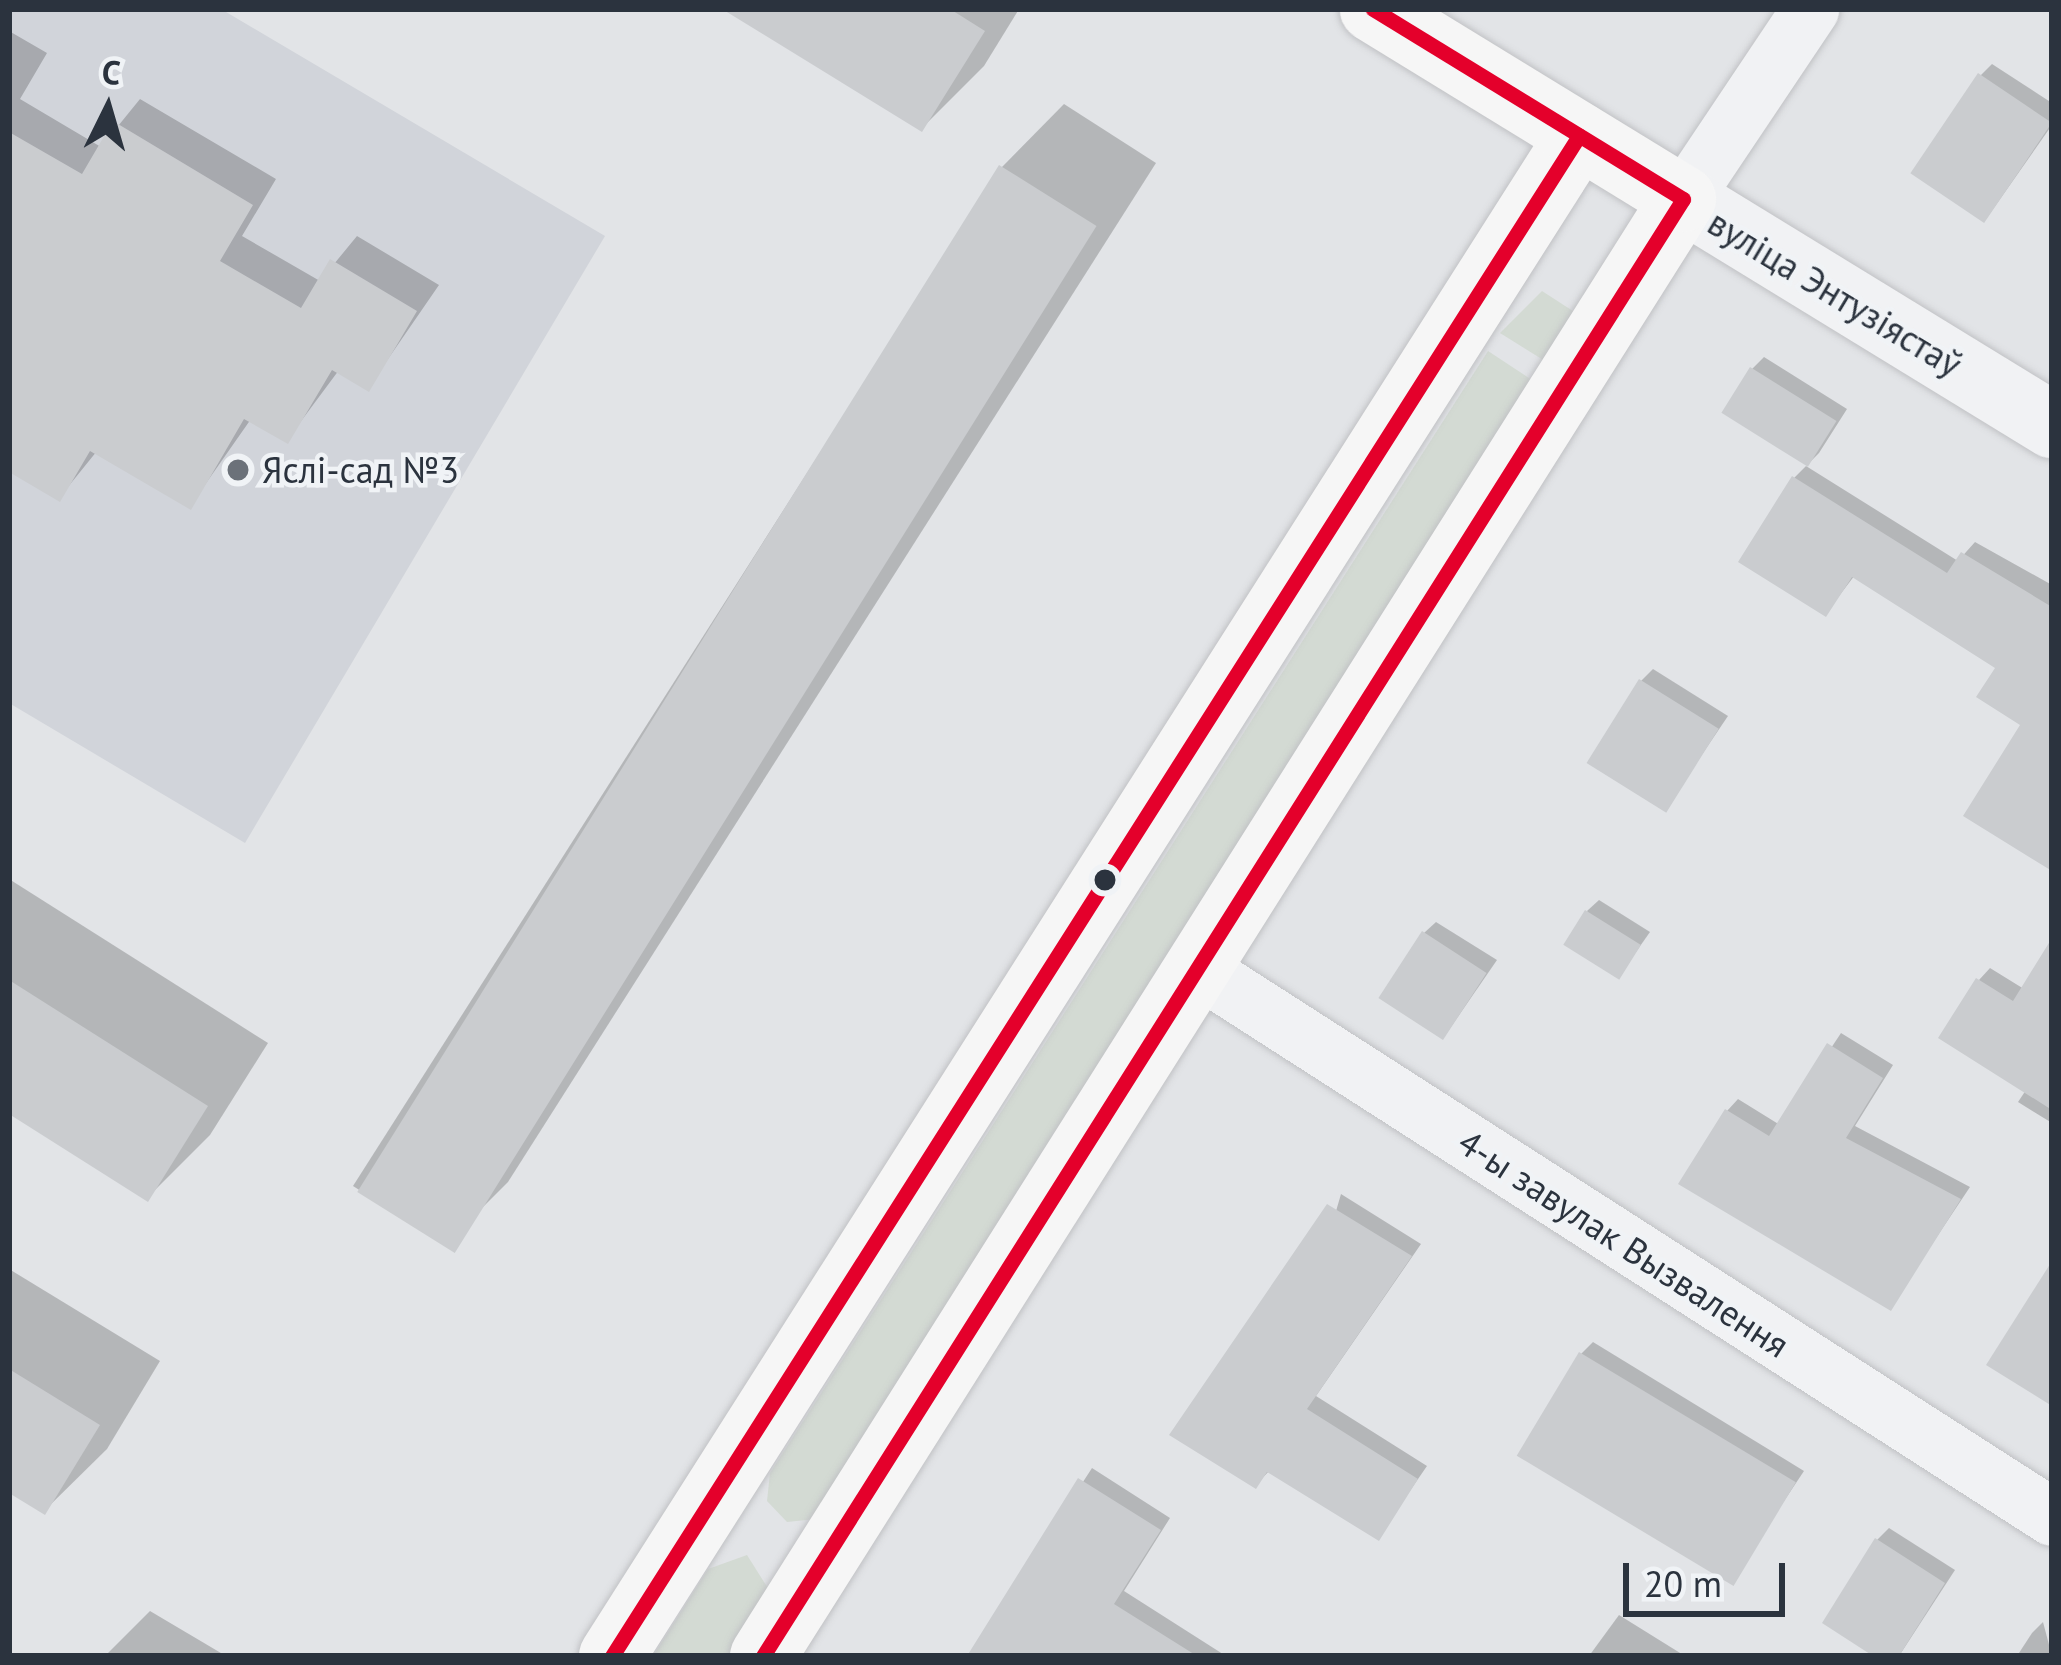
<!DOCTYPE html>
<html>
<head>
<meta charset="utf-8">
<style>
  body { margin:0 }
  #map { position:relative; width:2061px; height:1665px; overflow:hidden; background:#e2e4e7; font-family:"PT Sans",sans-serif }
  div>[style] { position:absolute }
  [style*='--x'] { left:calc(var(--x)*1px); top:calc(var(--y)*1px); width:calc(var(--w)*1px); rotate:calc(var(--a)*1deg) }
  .built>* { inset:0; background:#d1d4da }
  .green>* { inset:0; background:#d3dad3 }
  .shadow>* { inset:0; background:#0003 }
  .building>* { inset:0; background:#cacccf; transform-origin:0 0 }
  .roads { filter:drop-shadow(0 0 3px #c1c2c5) drop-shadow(0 0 3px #c1c2c5) }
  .minor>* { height:57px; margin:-28.5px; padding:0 28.5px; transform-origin:28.5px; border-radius:28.5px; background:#f1f2f4 }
  .tertiary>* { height:66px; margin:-33px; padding:0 33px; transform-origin:33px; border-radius:33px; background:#f1f2f4 }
  .secondary>* { height:66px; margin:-33px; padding:0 33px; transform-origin:33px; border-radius:33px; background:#f6f6f6 }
  .bus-1>* { height:15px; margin:-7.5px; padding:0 7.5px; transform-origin:7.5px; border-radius:7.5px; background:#e4002b }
  .dots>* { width:33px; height:33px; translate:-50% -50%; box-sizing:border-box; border:6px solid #f0f3f6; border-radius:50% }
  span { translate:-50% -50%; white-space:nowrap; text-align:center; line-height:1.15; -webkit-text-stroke:9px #f0f3f6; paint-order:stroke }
  .street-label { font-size:36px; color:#2b333e }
  .poi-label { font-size:36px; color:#2b333e }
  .left { translate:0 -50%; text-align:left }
  .frame { position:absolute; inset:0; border:12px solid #2b333e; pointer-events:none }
  .north { position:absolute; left:48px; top:48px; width:120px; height:120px; -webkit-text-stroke:9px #f0f3f6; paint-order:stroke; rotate:5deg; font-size:33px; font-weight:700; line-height:48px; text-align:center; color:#2b333e }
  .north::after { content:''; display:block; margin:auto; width:42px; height:54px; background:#2b333e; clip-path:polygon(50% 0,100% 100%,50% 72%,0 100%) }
  .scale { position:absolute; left:1623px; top:1563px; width:162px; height:54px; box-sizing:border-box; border:6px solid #2b333e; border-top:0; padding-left:15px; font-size:36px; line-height:42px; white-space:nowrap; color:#2b333e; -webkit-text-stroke:9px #f0f3f6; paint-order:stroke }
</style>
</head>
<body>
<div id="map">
  <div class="built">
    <div style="clip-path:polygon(9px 9px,221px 9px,605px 236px,245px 843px,9px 703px)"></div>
  </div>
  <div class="green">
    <div style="clip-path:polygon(1542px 291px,1576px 313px,1556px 368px,1500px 333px)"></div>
    <div style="clip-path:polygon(1488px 351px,1544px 388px,816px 1519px,787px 1522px,767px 1501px,770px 1473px)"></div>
    <div style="clip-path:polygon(747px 1555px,769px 1590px,732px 1656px,653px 1656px,708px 1569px)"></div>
  </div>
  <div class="shadow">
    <div style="clip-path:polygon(728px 9px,1019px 9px,984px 66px,922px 128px)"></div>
    <div style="clip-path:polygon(9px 31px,47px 53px,20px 99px,101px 147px,140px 99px,276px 179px,242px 236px,320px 281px,357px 236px,439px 285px,368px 388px,339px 370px,287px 440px,251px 419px,190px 506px,97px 451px,59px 498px,9px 469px)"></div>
    <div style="clip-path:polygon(1992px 64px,2052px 103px,2052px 125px,1986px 219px,1981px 75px)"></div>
    <div style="clip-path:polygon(1064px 104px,1156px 163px,508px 1182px,445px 1245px,353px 1186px,1002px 167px)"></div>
    <div style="clip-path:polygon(1764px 357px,1847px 409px,1819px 453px,1806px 466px,1958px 561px,1975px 542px,2052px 585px,2052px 868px,2024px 724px,1999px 667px,1855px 575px,1826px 613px,1794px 478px,1808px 464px,1752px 369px)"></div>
    <div style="clip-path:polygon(1653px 669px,1728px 716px,1665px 809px,1641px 681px)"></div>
    <div style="clip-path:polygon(9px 879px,268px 1043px,210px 1135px,147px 1198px,9px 1110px)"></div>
    <div style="clip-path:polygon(1599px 900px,1650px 932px,1619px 976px,1587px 911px)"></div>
    <div style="clip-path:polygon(1436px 922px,1497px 960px,1444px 1037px,1424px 933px)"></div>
    <div style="clip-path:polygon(2052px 943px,2052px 1123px,2018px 1102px,2026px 1090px,1979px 980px,1990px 968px,2024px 989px)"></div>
    <div style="clip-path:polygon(1841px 1033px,1893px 1065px,1855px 1126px,1970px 1187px,1890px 1307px,1727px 1111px,1738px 1099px,1780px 1125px)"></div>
    <div style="clip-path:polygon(1341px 1194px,1421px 1244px,1316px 1396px,1427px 1466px,1378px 1537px,1270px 1470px,1256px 1485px)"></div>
    <div style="clip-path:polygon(9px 1269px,160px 1361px,107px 1449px,44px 1511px,9px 1490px)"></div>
    <div style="clip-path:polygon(1593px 1342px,1804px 1471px,1732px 1579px,1581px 1354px)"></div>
    <div style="clip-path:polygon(1092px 1468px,1170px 1518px,1124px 1591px,1226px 1656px,970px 1656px)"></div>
    <div style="clip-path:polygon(1889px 1528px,1955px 1570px,1899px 1656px,1879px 1656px,1877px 1540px)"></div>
    <div style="clip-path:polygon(150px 1611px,226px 1656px,105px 1656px)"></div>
    <div style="clip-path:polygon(1619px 1615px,1685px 1656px,1589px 1656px)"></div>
    <div style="clip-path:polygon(2043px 1622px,2052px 1656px,2017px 1656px,2032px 1633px)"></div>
  </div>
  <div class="building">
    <div style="clip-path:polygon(722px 9px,950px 9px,985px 31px,922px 132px)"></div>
    <div style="left:1978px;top:73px;width:89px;height:121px;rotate:34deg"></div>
    <div style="clip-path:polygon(113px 121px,253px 205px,220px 261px,301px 308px,330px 259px,417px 311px,369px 392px,332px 370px,288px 444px,244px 419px,191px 510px,90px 451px,60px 502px,9px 472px,9px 132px,82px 174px)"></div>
    <div style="left:999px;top:165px;width:115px;height:1211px;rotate:32deg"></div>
    <div style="left:1750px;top:367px;width:102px;height:54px;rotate:32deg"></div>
    <div style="clip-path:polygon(1792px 476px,1947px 573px,1961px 552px,2052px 607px,2052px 871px,1963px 816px,2020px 725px,1976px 697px,1995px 668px,1852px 577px,1826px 617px,1738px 562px)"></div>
    <div style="left:1639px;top:679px;width:94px;height:99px;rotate:32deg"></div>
    <div style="left:1585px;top:910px;width:66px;height:41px;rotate:32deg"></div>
    <div style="left:1422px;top:931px;width:77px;height:80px;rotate:33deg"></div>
    <div style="clip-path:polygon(2052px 938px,2052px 1110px,1938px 1038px,1976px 978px,2013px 1001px)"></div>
    <div style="clip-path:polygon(9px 980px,208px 1106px,148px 1202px,9px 1114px)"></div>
    <div style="clip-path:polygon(1827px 1043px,1883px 1078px,1846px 1138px,1961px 1199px,1891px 1311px,1678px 1184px,1725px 1109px,1769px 1136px)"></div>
    <div style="clip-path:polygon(1327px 1204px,1412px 1256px,1307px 1409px,1418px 1479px,1379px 1541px,1267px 1472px,1256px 1489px,1169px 1435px)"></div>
    <div style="clip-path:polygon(2052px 1261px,2052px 1406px,1986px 1365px)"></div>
    <div style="left:1579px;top:1352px;width:253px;height:121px;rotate:31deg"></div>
    <div style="clip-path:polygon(9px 1369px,100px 1425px,45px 1515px,9px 1493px)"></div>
    <div style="clip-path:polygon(1078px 1478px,1161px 1530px,1114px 1604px,1197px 1656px,967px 1656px)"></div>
    <div style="clip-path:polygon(1875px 1538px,1945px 1583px,1899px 1656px,1873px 1656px,1822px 1623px)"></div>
  </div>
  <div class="roads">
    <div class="minor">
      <div style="--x:1683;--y:199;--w:229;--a:-56.2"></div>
      <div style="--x:1197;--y:968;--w:1016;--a:32.7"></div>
    </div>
    <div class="tertiary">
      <div style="--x:1683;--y:199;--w:433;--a:31.5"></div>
    </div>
    <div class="secondary">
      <div style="--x:612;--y:1656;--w:1802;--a:-57.54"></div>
      <div style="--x:763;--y:1656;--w:1723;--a:-57.73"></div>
      <div style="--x:1683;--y:199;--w:364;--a:-148.5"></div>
    </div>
  </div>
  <div class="bus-1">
    <div style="--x:612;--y:1656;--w:1802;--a:-57.54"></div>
    <div style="--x:763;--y:1656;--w:1723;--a:-57.73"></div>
    <div style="--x:1683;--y:199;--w:364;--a:-148.5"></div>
  </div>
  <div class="dots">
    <div style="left:238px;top:470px;background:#6b7179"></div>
    <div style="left:1105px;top:880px;background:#2b333e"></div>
  </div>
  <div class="street-label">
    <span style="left:1835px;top:293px;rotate:31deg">вуліца Энтузіястаў</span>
    <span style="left:1624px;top:1243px;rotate:33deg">4-ы завулак Вызвалення</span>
  </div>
  <div class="poi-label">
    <span class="left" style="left:262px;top:470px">Яслі-сад №3</span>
  </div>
  <div class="frame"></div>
  <div class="north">С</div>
  <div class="scale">20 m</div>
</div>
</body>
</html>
